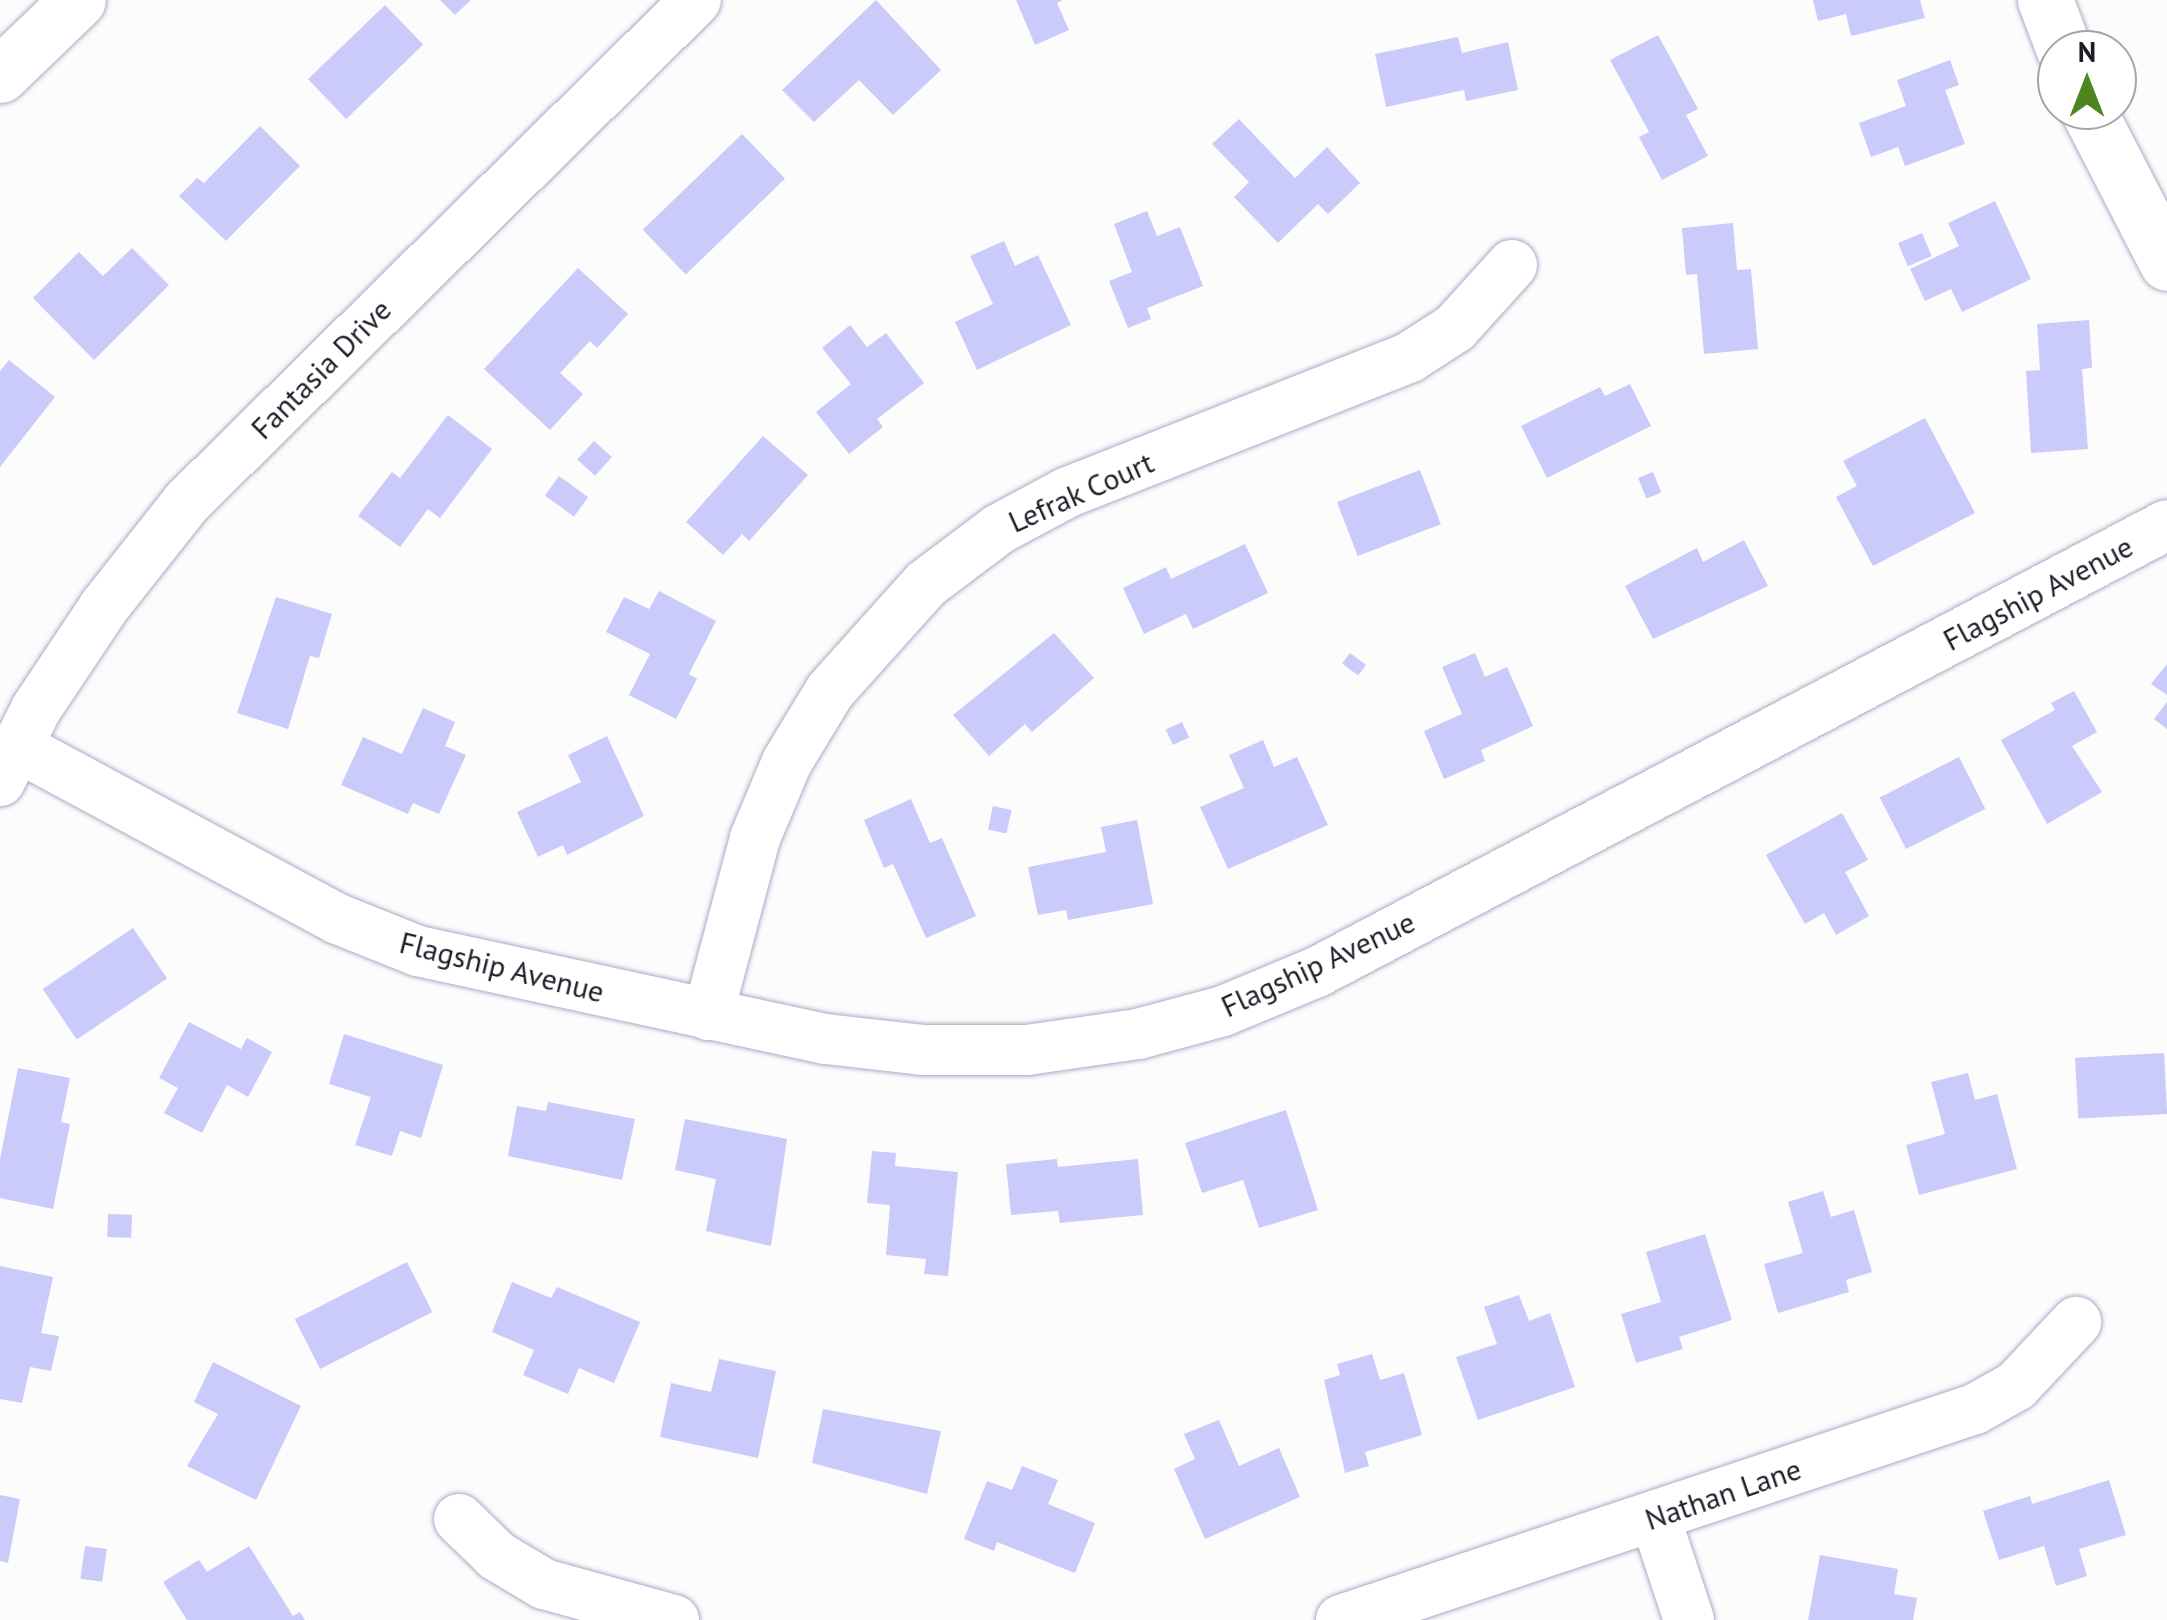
<!DOCTYPE html>
<html>
<head>
<meta charset="utf-8">
<style>
  body { margin:0 }
  #map { position:relative; width:2167px; height:1620px; overflow:hidden; background:#fcfcfc; font-family:"PT Sans",sans-serif }
  div>[style] { position:absolute }
  [style*='--x'] { left:calc(var(--x)*1px); top:calc(var(--y)*1px); width:calc(var(--w)*1px); rotate:calc(var(--a)*1deg) }
  .building>* { inset:0; background:#cacafb; transform-origin:0 0 }
  .roads { filter:drop-shadow(0 0 2px #aaabc8) drop-shadow(0 0 2px #aaabc8) }
  .street>* { height:50px; margin:-25px; padding:0 25px; transform-origin:25px; border-radius:25px; background:#fff }
  .secondary>* { height:55px; margin:-27.5px; padding:0 27.5px; transform-origin:27.5px; border-radius:27.5px; background:#fff }
  span { translate:-50% -50%; white-space:nowrap; text-align:center; line-height:1.15; -webkit-text-stroke:8px #fff; paint-order:stroke }
  .street-label { font-size:30px; color:#1c1c27 }
  .north { position:absolute; left:2037px; top:30px; width:100px; height:100px; box-sizing:border-box; background:#fff; border:2px solid #a4a4a9; border-radius:50%; rotate:0deg; font-size:28px; font-weight:700; line-height:40px; text-align:center; color:#1c1c27 }
  .north::after { content:''; display:block; margin:auto; width:35px; height:45px; background:#4d8520; clip-path:polygon(50% 0,100% 100%,50% 72%,0 100%) }
</style>
</head>
<body>
<div id="map">
  <div class="building">
    <div style="clip-path:polygon(440px 0,471px 0,455px 15px)"></div>
    <div style="clip-path:polygon(876px 0,941px 70px,893px 115px,859px 80px,814px 122px,782px 90px)"></div>
    <div style="clip-path:polygon(1016px 0,1063px 0,1057px 3px,1069px 30px,1035px 45px)"></div>
    <div style="clip-path:polygon(1813px 0,1920px 0,1925px 18px,1851px 36px,1846px 14px,1818px 21px)"></div>
    <div style="left:385px;top:5px;width:55px;height:107px;rotate:46deg"></div>
    <div style="clip-path:polygon(1658px 35px,1698px 109px,1686px 115px,1708px 156px,1662px 180px,1639px 137px,1649px 132px,1610px 60px)"></div>
    <div style="clip-path:polygon(1458px 37px,1462px 53px,1508px 42px,1518px 90px,1466px 101px,1464px 90px,1386px 107px,1375px 54px)"></div>
    <div style="clip-path:polygon(1950px 60px,1959px 85px,1945px 90px,1965px 144px,1905px 166px,1898px 147px,1871px 157px,1859px 123px,1906px 106px,1897px 80px)"></div>
    <div style="clip-path:polygon(1239px 119px,1295px 178px,1327px 147px,1360px 183px,1328px 214px,1318px 204px,1278px 243px,1234px 197px,1249px 182px,1212px 144px)"></div>
    <div style="clip-path:polygon(260px 126px,300px 166px,226px 241px,179px 196px,197px 178px,204px 183px)"></div>
    <div style="left:742px;top:134px;width:62px;height:138px;rotate:46deg"></div>
    <div style="clip-path:polygon(1995px 201px,2031px 279px,1962px 312px,1951px 289px,1925px 301px,1910px 269px,1959px 246px,1948px 223px)"></div>
    <div style="clip-path:polygon(1147px 211px,1157px 236px,1180px 227px,1203px 286px,1147px 308px,1151px 319px,1128px 328px,1109px 281px,1132px 272px,1114px 224px)"></div>
    <div style="clip-path:polygon(1733px 223px,1737px 270px,1751px 269px,1758px 349px,1704px 354px,1697px 274px,1686px 275px,1682px 228px)"></div>
    <div style="left:1922px;top:233px;width:25px;height:26px;rotate:67deg"></div>
    <div style="clip-path:polygon(1004px 241px,1015px 266px,1038px 255px,1071px 325px,977px 370px,955px 322px,993px 304px,970px 256px)"></div>
    <div style="clip-path:polygon(132px 248px,169px 285px,94px 360px,33px 298px,79px 252px,103px 276px)"></div>
    <div style="clip-path:polygon(578px 268px,628px 314px,597px 348px,590px 341px,560px 373px,583px 394px,550px 430px,484px 369px)"></div>
    <div style="clip-path:polygon(2089px 320px,2092px 368px,2082px 369px,2088px 449px,2031px 453px,2026px 371px,2040px 370px,2037px 324px)"></div>
    <div style="clip-path:polygon(850px 325px,867px 347px,886px 333px,924px 383px,877px 419px,883px 427px,849px 454px,816px 412px,851px 384px,822px 348px)"></div>
    <div style="clip-path:polygon(9px 360px,55px 397px,0 467px,0 371px)"></div>
    <div style="clip-path:polygon(1630px 384px,1651px 426px,1547px 478px,1521px 426px,1600px 387px,1605px 396px)"></div>
    <div style="clip-path:polygon(448px 415px,492px 449px,440px 518px,428px 509px,400px 547px,358px 516px,392px 472px,400px 478px)"></div>
    <div style="clip-path:polygon(1925px 418px,1975px 513px,1873px 566px,1836px 497px,1857px 486px,1843px 461px)"></div>
    <div style="clip-path:polygon(763px 436px,808px 475px,749px 541px,742px 534px,723px 555px,686px 522px)"></div>
    <div style="left:594px;top:441px;width:24px;height:25px;rotate:42deg"></div>
    <div style="left:1420px;top:470px;width:58px;height:89px;rotate:69deg"></div>
    <div style="left:1653px;top:472px;width:22px;height:16px;rotate:68deg"></div>
    <div style="left:559px;top:476px;width:36px;height:24px;rotate:36deg"></div>
    <div style="clip-path:polygon(1744px 540px,1768px 586px,1653px 639px,1625px 586px,1697px 548px,1703px 562px)"></div>
    <div style="clip-path:polygon(1245px 544px,1268px 593px,1193px 629px,1186px 614px,1144px 634px,1123px 588px,1166px 567px,1171px 579px)"></div>
    <div style="clip-path:polygon(659px 591px,716px 621px,689px 674px,697px 679px,676px 719px,629px 695px,650px 654px,606px 632px,624px 597px,649px 609px)"></div>
    <div style="clip-path:polygon(276px 597px,332px 614px,319px 658px,310px 656px,288px 729px,237px 713px)"></div>
    <div style="clip-path:polygon(1054px 633px,1094px 678px,1032px 732px,1025px 724px,989px 756px,953px 715px)"></div>
    <div style="left:1350px;top:653px;width:20px;height:13px;rotate:37deg"></div>
    <div style="clip-path:polygon(1475px 653px,1485px 677px,1507px 667px,1533px 726px,1481px 750px,1485px 761px,1444px 779px,1424px 731px,1462px 714px,1442px 667px)"></div>
    <div style="clip-path:polygon(2167px 664px,2167px 695px,2151px 684px)"></div>
    <div style="clip-path:polygon(2074px 691px,2097px 732px,2072px 746px,2102px 792px,2047px 824px,2001px 740px,2055px 710px,2051px 703px)"></div>
    <div style="clip-path:polygon(2167px 702px,2167px 729px,2154px 719px)"></div>
    <div style="clip-path:polygon(423px 708px,455px 722px,445px 746px,466px 755px,439px 814px,413px 803px,408px 814px,341px 785px,363px 737px,402px 754px)"></div>
    <div style="left:1182px;top:722px;width:17px;height:18px;rotate:65deg"></div>
    <div style="clip-path:polygon(607px 736px,644px 816px,567px 855px,563px 845px,538px 857px,517px 812px,581px 782px,568px 755px)"></div>
    <div style="clip-path:polygon(1263px 740px,1274px 767px,1297px 757px,1328px 825px,1228px 869px,1200px 807px,1244px 788px,1229px 755px)"></div>
    <div style="left:1959px;top:757px;width:58px;height:89px;rotate:63deg"></div>
    <div style="clip-path:polygon(911px 799px,930px 843px,942px 838px,976px 916px,926px 938px,893px 864px,884px 868px,864px 820px)"></div>
    <div style="left:993px;top:806px;width:19px;height:24px;rotate:12deg"></div>
    <div style="clip-path:polygon(1842px 813px,1868px 860px,1845px 872px,1869px 916px,1836px 935px,1824px 913px,1805px 924px,1766px 855px)"></div>
    <div style="clip-path:polygon(1137px 820px,1153px 904px,1068px 920px,1066px 910px,1038px 915px,1028px 867px,1106px 852px,1101px 827px)"></div>
    <div style="left:133px;top:928px;width:61px;height:109px;rotate:56deg"></div>
    <div style="clip-path:polygon(189px 1022px,241px 1049px,247px 1038px,272px 1052px,248px 1097px,227px 1085px,202px 1133px,164px 1113px,178px 1088px,159px 1078px)"></div>
    <div style="clip-path:polygon(344px 1034px,443px 1065px,421px 1138px,400px 1131px,392px 1156px,355px 1145px,371px 1097px,329px 1084px)"></div>
    <div style="left:2164px;top:1053px;width:61px;height:89px;rotate:87deg"></div>
    <div style="clip-path:polygon(18px 1068px,70px 1078px,61px 1122px,70px 1124px,53px 1209px,0 1198px,0 1159px)"></div>
    <div style="clip-path:polygon(1968px 1073px,1975px 1100px,1997px 1094px,2017px 1169px,1919px 1195px,1906px 1145px,1945px 1134px,1931px 1082px)"></div>
    <div style="clip-path:polygon(548px 1102px,635px 1119px,622px 1180px,508px 1156px,517px 1106px,546px 1111px)"></div>
    <div style="clip-path:polygon(1286px 1110px,1318px 1210px,1259px 1228px,1243px 1180px,1202px 1193px,1185px 1143px)"></div>
    <div style="clip-path:polygon(685px 1119px,787px 1139px,771px 1246px,706px 1231px,716px 1179px,675px 1170px)"></div>
    <div style="clip-path:polygon(872px 1151px,896px 1153px,895px 1166px,958px 1172px,948px 1276px,924px 1274px,926px 1259px,886px 1255px,890px 1205px,867px 1203px)"></div>
    <div style="clip-path:polygon(1057px 1159px,1058px 1167px,1138px 1159px,1143px 1215px,1060px 1223px,1058px 1211px,1011px 1215px,1006px 1164px)"></div>
    <div style="clip-path:polygon(1823px 1191px,1831px 1217px,1854px 1210px,1872px 1272px,1846px 1280px,1849px 1292px,1778px 1313px,1764px 1264px,1803px 1253px,1788px 1202px)"></div>
    <div style="left:108px;top:1214px;width:24px;height:23px;rotate:2deg"></div>
    <div style="clip-path:polygon(1705px 1234px,1732px 1320px,1679px 1337px,1683px 1349px,1636px 1363px,1621px 1314px,1661px 1302px,1646px 1252px)"></div>
    <div style="left:407px;top:1262px;width:56px;height:126px;rotate:63deg"></div>
    <div style="clip-path:polygon(0 1266px,53px 1277px,41px 1333px,59px 1336px,51px 1371px,30px 1367px,22px 1403px,0 1399px)"></div>
    <div style="clip-path:polygon(512px 1282px,551px 1298px,557px 1287px,640px 1322px,614px 1383px,579px 1368px,568px 1394px,523px 1375px,534px 1350px,492px 1332px)"></div>
    <div style="clip-path:polygon(1519px 1295px,1529px 1321px,1550px 1313px,1575px 1387px,1478px 1420px,1456px 1357px,1497px 1344px,1484px 1307px)"></div>
    <div style="clip-path:polygon(1372px 1354px,1380px 1380px,1404px 1373px,1422px 1435px,1365px 1452px,1369px 1466px,1345px 1473px,1324px 1380px,1340px 1375px,1337px 1364px)"></div>
    <div style="clip-path:polygon(719px 1359px,776px 1371px,758px 1458px,660px 1437px,671px 1383px,711px 1392px)"></div>
    <div style="clip-path:polygon(213px 1362px,301px 1406px,256px 1500px,187px 1466px,218px 1414px,194px 1402px)"></div>
    <div style="clip-path:polygon(823px 1409px,941px 1431px,927px 1494px,812px 1463px)"></div>
    <div style="clip-path:polygon(1219px 1420px,1239px 1466px,1279px 1448px,1300px 1497px,1205px 1539px,1174px 1469px,1195px 1459px,1184px 1434px)"></div>
    <div style="clip-path:polygon(1022px 1466px,1058px 1480px,1048px 1504px,1095px 1523px,1075px 1573px,997px 1542px,994px 1551px,964px 1539px,987px 1481px,1012px 1490px)"></div>
    <div style="clip-path:polygon(2109px 1480px,2126px 1535px,2079px 1549px,2087px 1576px,2056px 1586px,2044px 1546px,1999px 1560px,1983px 1511px,2030px 1496px,2032px 1504px)"></div>
    <div style="clip-path:polygon(0 1495px,20px 1499px,8px 1563px,0 1561px)"></div>
    <div style="left:85px;top:1546px;width:22px;height:33px;rotate:8deg"></div>
    <div style="clip-path:polygon(249px 1546px,293px 1616px,300px 1612px,305px 1620px,187px 1620px,163px 1582px,199px 1560px,207px 1572px)"></div>
    <div style="clip-path:polygon(1820px 1555px,1898px 1569px,1894px 1594px,1917px 1598px,1913px 1620px,1808px 1620px)"></div>
  </div>
  <div class="roads">
    <div class="street">
      <div style="--x:18;--y:747;--w:363;--a:28.3"></div>
      <div style="--x:338;--y:919;--w:86;--a:21.8"></div>
      <div style="--x:418;--y:951;--w:417;--a:12.2"></div>
      <div style="--x:826;--y:1039;--w:99;--a:6.4"></div>
      <div style="--x:924;--y:1050;--w:103;--a:0"></div>
      <div style="--x:1027;--y:1050;--w:112;--a:-8.2"></div>
      <div style="--x:1138;--y:1034;--w:88;--a:-15.1"></div>
      <div style="--x:1223;--y:1011;--w:102;--a:-22.5"></div>
      <div style="--x:1317;--y:972;--w:960;--a:-27.74"></div>
      <div style="--x:0;--y:781;--w:80;--a:-63.4"></div>
      <div style="--x:36;--y:709;--w:123;--a:-56.3"></div>
      <div style="--x:104;--y:607;--w:132;--a:-51.7"></div>
      <div style="--x:186;--y:503;--w:716;--a:-44.6"></div>
      <div style="--x:708;--y:1015;--w:183;--a:-75.1"></div>
      <div style="--x:755;--y:838;--w:82;--a:-67.2"></div>
      <div style="--x:787;--y:762;--w:83;--a:-58.8"></div>
      <div style="--x:830;--y:691;--w:144;--a:-48.1"></div>
      <div style="--x:926;--y:584;--w:91;--a:-37"></div>
      <div style="--x:999;--y:529;--w:78;--a:-28.2"></div>
      <div style="--x:1068;--y:492;--w:368;--a:-21.5"></div>
      <div style="--x:1410;--y:357;--w:54;--a:-32.8"></div>
      <div style="--x:1455;--y:328;--w:85;--a:-47.9"></div>
      <div style="--x:1655;--y:1517;--w:108;--a:71.7"></div>
      <div style="--x:459;--y:1519;--w:53;--a:44.2"></div>
      <div style="--x:497;--y:1556;--w:55;--a:30.8"></div>
      <div style="--x:544;--y:1584;--w:135;--a:15.5"></div>
      <div style="--x:1341;--y:1620;--w:668;--a:-18.41"></div>
      <div style="--x:1975;--y:1409;--w:47;--a:-29.3"></div>
      <div style="--x:2016;--y:1386;--w:88;--a:-46.8"></div>
    </div>
    <div class="secondary">
      <div style="--x:2045;--y:0;--w:53;--a:69.2"></div>
      <div style="--x:0;--y:75;--w:108;--a:-43.9"></div>
      <div style="--x:2088;--y:110;--w:172;--a:62.7"></div>
    </div>
  </div>
  <div class="street-label">
    <span style="left:321px;top:369px;rotate:-45deg">Fantasia Drive</span>
    <span style="left:1081px;top:492px;rotate:-24deg">Lefrak Court</span>
    <span style="left:2038px;top:593px;rotate:-28deg">Flagship Avenue</span>
    <span style="left:1318px;top:964px;rotate:-25deg">Flagship Avenue</span>
    <span style="left:502px;top:967px;rotate:14deg">Flagship Avenue</span>
    <span style="left:1723px;top:1494px;rotate:-19deg">Nathan Lane</span>
  </div>
  <div class="north">N</div>
</div>
</body>
</html>
